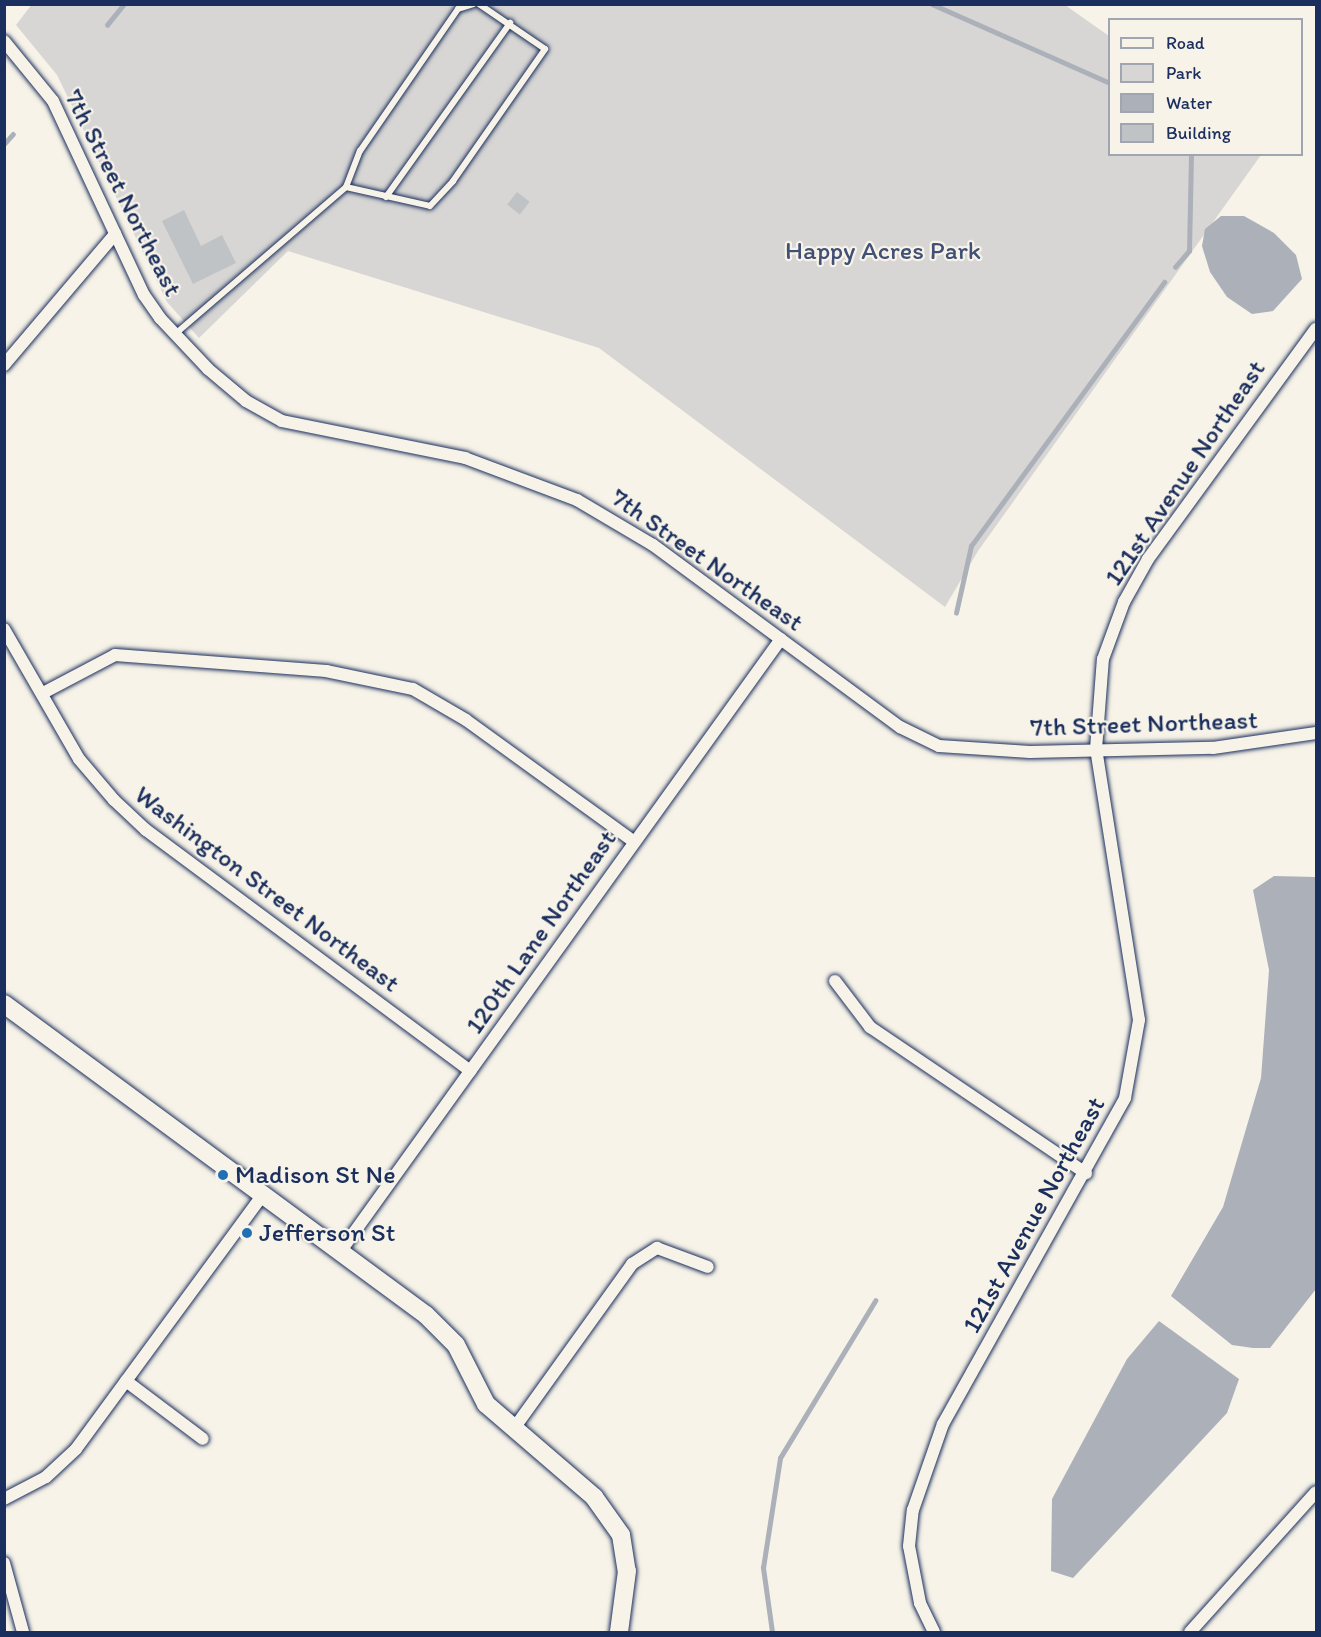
<!DOCTYPE html>
<html>
<head>
<meta charset="utf-8">
<style>
  body { margin:0 }
  #map { position:relative; width:1321px; height:1637px; overflow:hidden; background:#f7f3e8; font-family:Itim,sans-serif }
  div>[style] { position:absolute }
  [style*='--x'] { left:calc(var(--x)*1px); top:calc(var(--y)*1px); width:calc(var(--w)*1px); rotate:calc(var(--a)*1deg) }
  .green>* { inset:0; background:#d7d6d4 }
  .water>* { inset:0; background:#acb0b9 }
  .stream>* { height:4.5px; margin:-2.25px; padding:0 2.25px; transform-origin:2.25px; border-radius:2.25px; background:#acb0b9 }
  .building>* { inset:0; background:#c0c3c5; transform-origin:0 0 }
  .roads { filter:drop-shadow(0 0 2px #1b2f5e) drop-shadow(0 0 2px #1b2f5e) }
  .lane>* { height:6px; margin:-3px; padding:0 3px; transform-origin:3px; border-radius:3px; background:#f7f3e8 }
  .street>* { height:12px; margin:-6px; padding:0 6px; transform-origin:6px; border-radius:6px; background:#f7f3e8 }
  .secondary>* { height:18px; margin:-9px; padding:0 9px; transform-origin:9px; border-radius:9px; background:#f7f3e8 }
  .dots>* { width:16px; height:16px; translate:-50% -50%; box-sizing:border-box; border:3px solid #f7f3e8; border-radius:50% }
  span { translate:-50% -50%; white-space:nowrap; text-align:center; line-height:1.15; -webkit-text-stroke:4.5px #f7f3e8; paint-order:stroke }
  .street-label { font-size:26px; color:#1b2f5e }
  .park-label { font-size:26px; color:#415076 }
  .poi-label { font-size:26px; color:#1b2f5e }
  .left { translate:0 -50%; text-align:left }
  .frame { position:absolute; inset:0; border:6px solid #1b2f5e; pointer-events:none }
  .legend { position:absolute; left:1108px; top:18px; width:195px; height:138px; box-sizing:border-box; background:#f7f3e8; border:2px solid #9fa5b1; margin:0; padding:8px 10px; list-style:none; font-size:18px; color:#1b2f5e }
  .legend li { display:flex; align-items:center; gap:12px; height:30px }
  .legend b { width:30px; border:2px solid #9fa5b1 }
</style>
</head>
<body>
<div id="map">
  <div class="green">
    <div style="clip-path:polygon(32px 4px,1065px 5px,1109px 36px,1110px 154px,1261px 155px,978px 551px,945px 607px,599px 348px,288px 251px,199px 338px,167px 302px,57px 75px,16px 25px)"></div>
  </div>
  <div class="water">
    <div style="clip-path:polygon(1221px 216px,1244px 216px,1274px 233px,1296px 255px,1302px 279px,1273px 311px,1252px 314px,1227px 297px,1210px 272px,1202px 246px,1205px 229px)"></div>
    <div style="clip-path:polygon(1274px 876px,1316px 877px,1316px 1289px,1270px 1348px,1253px 1348px,1232px 1345px,1171px 1296px,1223px 1207px,1261px 1078px,1269px 970px,1253px 890px)"></div>
    <div style="clip-path:polygon(1159px 1321px,1239px 1379px,1227px 1413px,1073px 1578px,1051px 1571px,1052px 1499px,1127px 1359px)"></div>
  </div>
  <div class="stream">
    <div style="--x:932;--y:4;--w:195;--a:23.9"></div>
    <div style="--x:107;--y:25;--w:27;--a:-51"></div>
    <div style="--x:4;--y:144;--w:13;--a:-48"></div>
    <div style="--x:1175;--y:267;--w:21;--a:-49"></div>
    <div style="--x:1189;--y:251;--w:97;--a:-88.8"></div>
    <div style="--x:956;--y:613;--w:69;--a:-77.4"></div>
    <div style="--x:971;--y:546;--w:327;--a:-53.8"></div>
    <div style="--x:772;--y:1632;--w:65;--a:-98"></div>
    <div style="--x:763;--y:1568;--w:111;--a:-81.2"></div>
    <div style="--x:780;--y:1458;--w:184;--a:-58.8"></div>
  </div>
  <div class="building">
    <div style="left:517px;top:192px;width:16px;height:16px;rotate:38deg"></div>
    <div style="clip-path:polygon(184px 210px,201px 246px,222px 235px,236px 263px,193px 284px,162px 221px)"></div>
  </div>
  <div class="roads">
    <div class="lane">
      <div style="--x:346;--y:187;--w:86;--a:12.7"></div>
      <div style="--x:430;--y:206;--w:34;--a:-47"></div>
      <div style="--x:453;--y:181;--w:161;--a:-55.1"></div>
      <div style="--x:545;--y:49;--w:80;--a:-145.7"></div>
      <div style="--x:386;--y:197;--w:214;--a:-54.5"></div>
      <div style="--x:174;--y:335;--w:227;--a:-40.7"></div>
      <div style="--x:346;--y:187;--w:39;--a:-69"></div>
      <div style="--x:360;--y:151;--w:173;--a:-55.4"></div>
      <div style="--x:458;--y:9;--w:16;--a:-18"></div>
    </div>
    <div class="street">
      <div style="--x:4;--y:41;--w:77;--a:50.8"></div>
      <div style="--x:53;--y:101;--w:214;--a:64.9"></div>
      <div style="--x:144;--y:295;--w:28;--a:55"></div>
      <div style="--x:160;--y:318;--w:70;--a:46.7"></div>
      <div style="--x:208;--y:369;--w:50;--a:40.1"></div>
      <div style="--x:246;--y:401;--w:41;--a:29.1"></div>
      <div style="--x:282;--y:421;--w:187;--a:11.4"></div>
      <div style="--x:465;--y:458;--w:120;--a:20.6"></div>
      <div style="--x:577;--y:500;--w:88;--a:30.6"></div>
      <div style="--x:653;--y:545;--w:307;--a:36.4"></div>
      <div style="--x:900;--y:727;--w:43;--a:26"></div>
      <div style="--x:939;--y:746;--w:91;--a:3.8"></div>
      <div style="--x:1030;--y:752;--w:183;--a:-1.3"></div>
      <div style="--x:1213;--y:748;--w:104;--a:-8.3"></div>
      <div style="--x:4;--y:365;--w:172;--a:-49.7"></div>
      <div style="--x:4;--y:629;--w:150;--a:60"></div>
      <div style="--x:79;--y:759;--w:54;--a:49.5"></div>
      <div style="--x:114;--y:800;--w:44;--a:43.2"></div>
      <div style="--x:146;--y:830;--w:404;--a:36.6"></div>
      <div style="--x:43;--y:693;--w:81;--a:-27.8"></div>
      <div style="--x:115;--y:655;--w:212;--a:4.3"></div>
      <div style="--x:326;--y:671;--w:89;--a:11.7"></div>
      <div style="--x:413;--y:689;--w:61;--a:30.3"></div>
      <div style="--x:466;--y:720;--w:206;--a:35.9"></div>
      <div style="--x:835;--y:981;--w:58;--a:52.7"></div>
      <div style="--x:870;--y:1027;--w:261;--a:34.1"></div>
      <div style="--x:340;--y:1252;--w:755;--a:-54.27"></div>
      <div style="--x:126;--y:1381;--w:96;--a:37"></div>
      <div style="--x:515;--y:1427;--w:201;--a:-54.3"></div>
      <div style="--x:632;--y:1264;--w:30;--a:-33"></div>
      <div style="--x:657;--y:1248;--w:54;--a:20.4"></div>
      <div style="--x:4;--y:1499;--w:47;--a:-27.6"></div>
      <div style="--x:46;--y:1477;--w:41;--a:-43"></div>
      <div style="--x:76;--y:1449;--w:316;--a:-53.7"></div>
      <div style="--x:4;--y:1563;--w:72;--a:74.6"></div>
      <div style="--x:934;--y:1632;--w:32;--a:-116"></div>
      <div style="--x:920;--y:1603;--w:58;--a:-100.9"></div>
      <div style="--x:909;--y:1546;--w:36;--a:-84"></div>
      <div style="--x:913;--y:1510;--w:91;--a:-70.8"></div>
      <div style="--x:943;--y:1424;--w:373;--a:-60.8"></div>
      <div style="--x:1125;--y:1098;--w:79;--a:-79.8"></div>
      <div style="--x:1139;--y:1020;--w:274;--a:-99"></div>
      <div style="--x:1096;--y:749;--w:90;--a:-85.6"></div>
      <div style="--x:1103;--y:659;--w:61;--a:-69.8"></div>
      <div style="--x:1124;--y:602;--w:49;--a:-60.8"></div>
      <div style="--x:1148;--y:559;--w:285;--a:-53.9"></div>
      <div style="--x:1190;--y:1632;--w:188;--a:-48"></div>
    </div>
    <div class="secondary">
      <div style="--x:4;--y:1004;--w:524;--a:36.39"></div>
      <div style="--x:426;--y:1315;--w:42;--a:45"></div>
      <div style="--x:456;--y:1345;--w:66;--a:63"></div>
      <div style="--x:486;--y:1404;--w:143;--a:40.7"></div>
      <div style="--x:594;--y:1497;--w:47;--a:54.6"></div>
      <div style="--x:621;--y:1535;--w:36;--a:81"></div>
      <div style="--x:627;--y:1571;--w:62;--a:97.5"></div>
    </div>
  </div>
  <div class="dots">
    <div style="left:223px;top:1175px;background:#1f6fb2"></div>
    <div style="left:247px;top:1233px;background:#1f6fb2"></div>
  </div>
  <div class="street-label">
    <span style="left:123px;top:193px;rotate:63deg">7th Street Northeast</span>
    <span style="left:1185px;top:473px;rotate:-56deg">121st Avenue Northeast</span>
    <span style="left:707px;top:560px;rotate:35deg">7th Street Northeast</span>
    <span style="left:1144px;top:724px;rotate:-2deg">7th Street Northeast</span>
    <span style="left:267px;top:889px;rotate:37deg">Washington Street Northeast</span>
    <span style="left:541px;top:932px;rotate:-55deg">120th Lane Northeast</span>
    <span style="left:1034px;top:1215px;rotate:-61deg">121st Avenue Northeast</span>
  </div>
  <div class="park-label">
    <span style="left:883px;top:251px">Happy Acres Park</span>
  </div>
  <div class="poi-label">
    <span class="left" style="left:235px;top:1175px">Madison St Ne</span>
    <span class="left" style="left:259px;top:1233px">Jefferson St</span>
  </div>
  <div class="frame"></div>
  <ul class="legend">
  <li><b style="height:8px;background:#f7f3e8"></b>Road</li>
  <li><b style="height:16px;background:#d7d6d4"></b>Park</li>
  <li><b style="height:16px;background:#acb0b9"></b>Water</li>
  <li><b style="height:16px;background:#c0c3c5"></b>Building</li>
  </ul>
</div>
</body>
</html>
